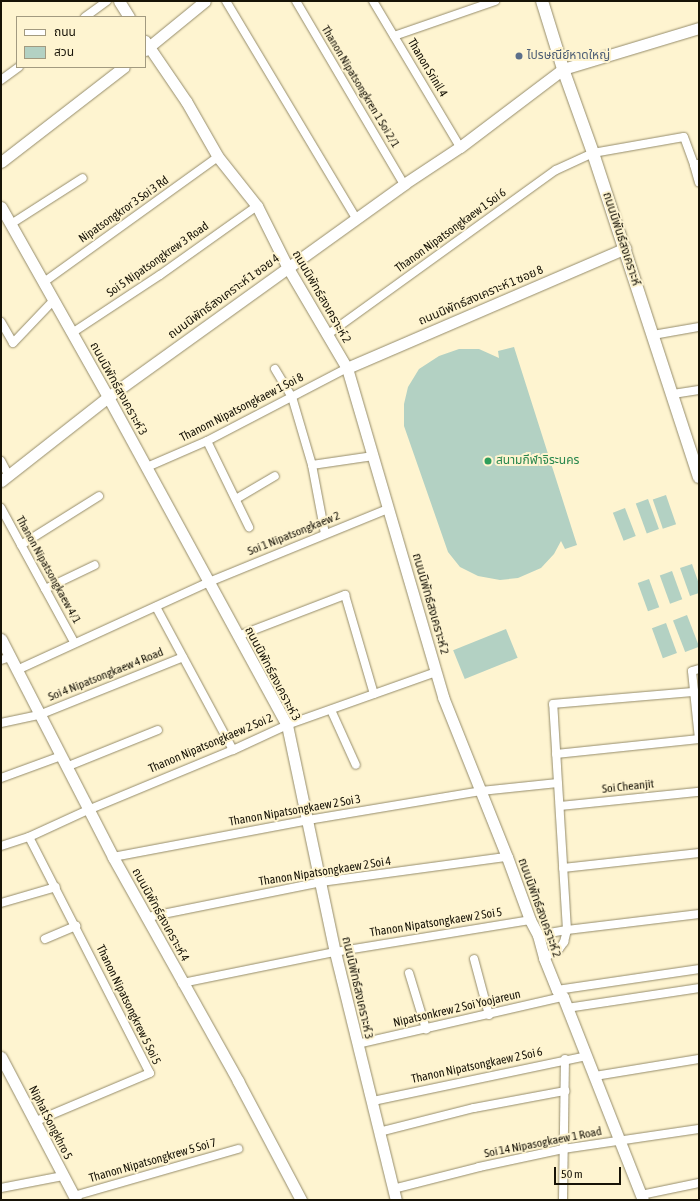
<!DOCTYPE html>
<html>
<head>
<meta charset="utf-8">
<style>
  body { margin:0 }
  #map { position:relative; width:700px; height:1201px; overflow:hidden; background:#fef4d0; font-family:"Asap Condensed","Noto Sans Thai",sans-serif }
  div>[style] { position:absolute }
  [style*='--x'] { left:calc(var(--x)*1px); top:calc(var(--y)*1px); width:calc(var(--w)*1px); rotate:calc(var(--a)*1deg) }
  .green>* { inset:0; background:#b3d1c3; transform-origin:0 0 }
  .roads { filter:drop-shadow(0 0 1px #958c6b) drop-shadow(0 0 1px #958c6b) }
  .minor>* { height:8px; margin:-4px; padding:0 4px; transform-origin:4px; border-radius:4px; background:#fff }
  .tertiary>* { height:11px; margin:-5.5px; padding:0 5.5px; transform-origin:5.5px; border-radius:5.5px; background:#fff }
  .secondary>* { height:12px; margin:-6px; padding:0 6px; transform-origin:6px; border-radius:6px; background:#fff }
  .dots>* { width:11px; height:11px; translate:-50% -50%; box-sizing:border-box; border:2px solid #fef4d0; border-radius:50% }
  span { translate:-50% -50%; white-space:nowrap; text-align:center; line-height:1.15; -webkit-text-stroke:4px #fef4d0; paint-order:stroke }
  .service-label { font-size:12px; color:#4e5e75 }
  .left { translate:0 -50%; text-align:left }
  .street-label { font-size:12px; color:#171307 }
  .leisure-label { font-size:12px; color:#27864d }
  .frame { position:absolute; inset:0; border:2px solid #171307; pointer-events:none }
  .legend { position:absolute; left:16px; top:16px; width:130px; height:52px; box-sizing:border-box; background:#fef4d0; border:1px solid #a29a80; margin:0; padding:5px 7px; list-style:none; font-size:12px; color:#171307 }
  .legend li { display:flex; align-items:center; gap:8px; height:20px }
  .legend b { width:20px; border:1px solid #a29a80 }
  .scale { position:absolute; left:554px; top:1167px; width:67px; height:18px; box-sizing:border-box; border:2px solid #171307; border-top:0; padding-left:5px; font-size:12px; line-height:14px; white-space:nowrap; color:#171307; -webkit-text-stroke:3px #fef4d0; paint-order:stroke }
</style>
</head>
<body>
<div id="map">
  <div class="green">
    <div style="clip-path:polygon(514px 347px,577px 545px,565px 549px,561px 541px,554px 554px,541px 568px,518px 578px,500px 580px,478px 576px,460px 567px,448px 552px,404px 426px,404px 404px,408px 387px,419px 369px,439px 356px,459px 349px,479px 349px,499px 358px,498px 351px)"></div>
    <div style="left:666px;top:495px;width:31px;height:14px;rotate:71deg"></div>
    <div style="left:648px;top:499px;width:32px;height:13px;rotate:70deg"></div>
    <div style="left:625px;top:508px;width:30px;height:13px;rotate:69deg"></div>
    <div style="clip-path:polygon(692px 564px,699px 584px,699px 593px,690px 596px,680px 568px)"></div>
    <div style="left:672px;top:571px;width:30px;height:13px;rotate:70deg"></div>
    <div style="left:649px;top:579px;width:30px;height:12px;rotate:70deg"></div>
    <div style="left:687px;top:615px;width:34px;height:15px;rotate:69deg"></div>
    <div style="left:666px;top:623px;width:32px;height:15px;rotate:70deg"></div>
    <div style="left:506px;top:629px;width:31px;height:57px;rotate:68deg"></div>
  </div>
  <div class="roads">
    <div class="minor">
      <div style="--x:226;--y:1;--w:255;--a:59.1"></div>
      <div style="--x:296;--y:1;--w:212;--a:59.5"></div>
      <div style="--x:373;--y:1;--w:170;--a:59.2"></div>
      <div style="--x:85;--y:17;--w:27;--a:-36"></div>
      <div style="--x:394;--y:36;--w:107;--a:-19.1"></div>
      <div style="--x:1;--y:80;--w:22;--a:-36"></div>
      <div style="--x:698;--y:164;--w:4;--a:166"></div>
      <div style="--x:694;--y:165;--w:18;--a:74"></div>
      <div style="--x:11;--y:224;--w:85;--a:-32.6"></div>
      <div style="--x:44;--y:282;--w:214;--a:-35.7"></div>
      <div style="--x:1;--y:322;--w:24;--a:60"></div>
      <div style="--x:13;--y:343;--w:59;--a:-46.4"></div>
      <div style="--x:72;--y:333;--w:105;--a:-33.4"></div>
      <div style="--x:160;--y:275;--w:119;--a:-35.4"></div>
      <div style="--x:327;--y:335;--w:282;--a:-35.8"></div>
      <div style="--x:556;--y:170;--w:41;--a:-24.7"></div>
      <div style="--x:593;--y:153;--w:92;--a:-10"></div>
      <div style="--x:684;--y:137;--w:30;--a:70"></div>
      <div style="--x:653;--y:335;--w:47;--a:-9.9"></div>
      <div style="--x:275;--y:369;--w:33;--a:59"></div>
      <div style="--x:292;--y:397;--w:71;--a:73.6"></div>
      <div style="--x:312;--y:465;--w:70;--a:79.3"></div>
      <div style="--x:673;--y:394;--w:26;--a:-9"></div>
      <div style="--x:207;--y:441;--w:96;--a:64"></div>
      <div style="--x:1;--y:461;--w:17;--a:62"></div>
      <div style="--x:312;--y:465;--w:62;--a:-8.4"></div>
      <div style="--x:147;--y:467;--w:65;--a:-23.4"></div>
      <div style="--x:207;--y:441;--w:158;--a:-27.5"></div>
      <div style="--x:236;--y:499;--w:45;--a:-30.5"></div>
      <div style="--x:1;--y:508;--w:153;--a:61.4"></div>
      <div style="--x:21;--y:545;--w:92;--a:-32.1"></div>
      <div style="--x:45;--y:589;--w:55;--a:-25.6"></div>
      <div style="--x:156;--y:607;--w:162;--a:61.7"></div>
      <div style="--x:238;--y:636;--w:115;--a:-21"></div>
      <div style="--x:345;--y:595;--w:103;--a:73.7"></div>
      <div style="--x:1;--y:660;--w:9;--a:-18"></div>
      <div style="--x:17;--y:670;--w:211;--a:-24.6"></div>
      <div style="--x:209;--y:582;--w:193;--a:-22.2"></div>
      <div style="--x:331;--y:710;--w:60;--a:65.6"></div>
      <div style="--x:1;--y:723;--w:39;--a:-12"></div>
      <div style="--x:39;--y:715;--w:155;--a:-21.9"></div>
      <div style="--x:699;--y:739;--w:68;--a:-95.9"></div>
      <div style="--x:692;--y:671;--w:7;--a:-16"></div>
      <div style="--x:556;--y:754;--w:144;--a:-6"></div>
      <div style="--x:66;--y:767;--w:99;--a:-21.9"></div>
      <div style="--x:1;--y:778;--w:64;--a:-20.1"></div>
      <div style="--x:560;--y:806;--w:140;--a:-5.8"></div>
      <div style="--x:29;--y:837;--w:265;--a:62.9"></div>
      <div style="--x:150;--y:1073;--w:126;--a:157.1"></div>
      <div style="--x:1;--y:846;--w:29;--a:-18"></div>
      <div style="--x:29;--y:837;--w:65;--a:-24.6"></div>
      <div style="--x:88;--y:810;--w:157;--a:-22.5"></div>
      <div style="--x:233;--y:750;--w:60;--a:-24.8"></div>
      <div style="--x:287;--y:725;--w:158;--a:-19.6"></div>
      <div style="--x:113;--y:857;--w:198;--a:-10.7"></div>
      <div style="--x:308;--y:820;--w:175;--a:-9.5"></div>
      <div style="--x:481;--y:791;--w:77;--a:-5.9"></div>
      <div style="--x:563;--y:868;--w:137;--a:-6.3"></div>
      <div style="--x:1;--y:903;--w:57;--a:-16.2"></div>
      <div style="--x:148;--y:917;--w:177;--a:-11.4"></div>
      <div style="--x:321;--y:882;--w:188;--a:-7.7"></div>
      <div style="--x:538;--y:935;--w:29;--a:-10"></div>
      <div style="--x:567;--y:930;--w:133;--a:-6.9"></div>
      <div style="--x:45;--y:939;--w:34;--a:-23"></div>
      <div style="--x:544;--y:958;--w:17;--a:-31"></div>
      <div style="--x:559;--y:949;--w:9;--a:-54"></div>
      <div style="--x:564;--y:942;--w:12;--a:-76"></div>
      <div style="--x:567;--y:930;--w:226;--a:-93.5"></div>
      <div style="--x:553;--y:704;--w:142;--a:-4.9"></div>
      <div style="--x:474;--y:959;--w:58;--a:75"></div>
      <div style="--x:409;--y:973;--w:59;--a:73.1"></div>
      <div style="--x:182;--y:983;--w:156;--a:-11.5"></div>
      <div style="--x:335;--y:952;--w:198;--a:-9.3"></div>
      <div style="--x:557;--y:990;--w:144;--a:-8.4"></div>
      <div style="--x:567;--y:1008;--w:134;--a:-8.6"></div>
      <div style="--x:357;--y:1044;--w:211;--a:-12.9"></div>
      <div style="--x:595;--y:1076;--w:105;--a:-9.3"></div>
      <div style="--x:373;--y:1101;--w:218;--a:-11.9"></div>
      <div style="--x:379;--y:1132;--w:98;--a:-14.2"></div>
      <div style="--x:474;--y:1108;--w:93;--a:-10.6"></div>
      <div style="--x:1;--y:1188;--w:63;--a:-11"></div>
      <div style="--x:393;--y:1189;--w:89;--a:-14.3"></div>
      <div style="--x:479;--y:1167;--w:86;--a:-12.1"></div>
      <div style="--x:563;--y:1149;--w:137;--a:-8.4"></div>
      <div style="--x:641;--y:1195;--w:59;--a:-11.7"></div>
      <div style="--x:74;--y:1196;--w:171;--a:-16"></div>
      <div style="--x:563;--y:1200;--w:141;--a:-89.2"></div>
    </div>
    <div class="tertiary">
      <div style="--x:119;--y:1;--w:19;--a:58"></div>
      <div style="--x:145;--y:41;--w:73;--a:55.7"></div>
      <div style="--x:186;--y:101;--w:64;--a:60.3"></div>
      <div style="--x:218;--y:157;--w:63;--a:51.5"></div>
      <div style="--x:257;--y:206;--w:69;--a:63.4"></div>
      <div style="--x:288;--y:268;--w:116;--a:59.5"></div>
      <div style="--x:347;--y:368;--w:343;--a:73.7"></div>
      <div style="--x:443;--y:697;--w:172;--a:68.2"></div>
      <div style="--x:507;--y:857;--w:67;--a:69.9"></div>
      <div style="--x:530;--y:920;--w:17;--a:62"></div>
      <div style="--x:538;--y:935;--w:24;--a:75"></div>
      <div style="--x:544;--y:958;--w:35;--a:68"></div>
      <div style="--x:557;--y:990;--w:9;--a:49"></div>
      <div style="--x:563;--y:997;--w:218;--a:68.5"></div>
      <div style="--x:145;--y:50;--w:77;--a:-39.2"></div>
      <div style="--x:1;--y:162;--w:155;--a:-37.7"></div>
      <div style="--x:1;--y:207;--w:218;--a:60.6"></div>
      <div style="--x:108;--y:397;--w:374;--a:61.4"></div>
      <div style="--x:287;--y:725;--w:232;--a:78.1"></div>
      <div style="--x:335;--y:952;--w:255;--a:76.2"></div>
      <div style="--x:347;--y:368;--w:303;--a:-23.3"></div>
      <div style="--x:1;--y:481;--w:136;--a:-38.1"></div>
      <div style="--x:108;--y:397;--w:365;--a:-35.7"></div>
      <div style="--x:404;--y:184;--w:67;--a:-33.5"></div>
      <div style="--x:460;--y:147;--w:129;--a:-37.1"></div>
      <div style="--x:563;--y:69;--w:142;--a:-16.8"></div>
      <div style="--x:1;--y:639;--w:245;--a:62.8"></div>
      <div style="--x:113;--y:857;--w:257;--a:60.8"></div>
      <div style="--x:238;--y:1081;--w:135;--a:62.1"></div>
      <div style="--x:1;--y:1057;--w:161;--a:62.3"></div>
    </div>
    <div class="secondary">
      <div style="--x:542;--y:1;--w:71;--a:72.8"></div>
      <div style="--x:563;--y:69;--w:89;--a:70.3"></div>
      <div style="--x:593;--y:153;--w:341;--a:71.9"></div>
    </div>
  </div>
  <div class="dots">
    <div style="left:519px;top:56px;background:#5c6f8a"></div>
    <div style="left:488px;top:461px;background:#2e9e5b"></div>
  </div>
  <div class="service-label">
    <span class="left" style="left:527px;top:56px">ไปรษณีย์หาดใหญ่</span>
  </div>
  <div class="street-label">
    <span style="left:427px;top:68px;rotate:59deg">Thanon Srinil 4</span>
    <span style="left:360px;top:87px;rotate:59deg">Thanon Nipatsongkren 1 Soi 2/1</span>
    <span style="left:124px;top:210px;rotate:-35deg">Nipatsongkror 3 Soi 3 Rd</span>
    <span style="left:451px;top:231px;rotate:-36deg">Thanon Nipatsongkaew 1 Soi 6</span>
    <span style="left:621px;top:239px;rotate:72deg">ถนนนิพันธ์สงเคราะห์</span>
    <span style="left:158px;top:260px;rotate:-35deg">Soi 5 Nipatsongkrew 3 Road</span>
    <span style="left:481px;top:296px;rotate:-23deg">ถนนนิพัทธ์สงเคราะห์ 1 ซอย 8</span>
    <span style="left:224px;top:297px;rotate:-36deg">ถนนนิพัทธ์สงเคราะห์ 1 ซอย 4</span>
    <span style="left:321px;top:297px;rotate:60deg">ถนนนิพัทธ์สงเคราะห์ 2</span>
    <span style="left:118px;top:389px;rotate:61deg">ถนนนิพัทธ์สงเคราะห์ 3</span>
    <span style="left:242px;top:408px;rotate:-27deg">Thanom Nipatsongkaew 1 Soi 8</span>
    <span style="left:294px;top:534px;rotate:-22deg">Soi 1 Nipatsongkaew 2</span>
    <span style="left:48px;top:570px;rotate:61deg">Thanon Nipatsongkaew 4/1</span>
    <span style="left:430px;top:604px;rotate:74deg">ถนนนิพัทธ์สงเคราะห์ 2</span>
    <span style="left:272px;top:674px;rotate:62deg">ถนนนิพัทธ์สงเคราะห์ 3</span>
    <span style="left:106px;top:675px;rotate:-22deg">Soi 4 Nipatsongkaew 4 Road</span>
    <span style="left:211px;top:744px;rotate:-23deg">Thanon Nipatsongkaew 2 Soi 2</span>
    <span style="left:628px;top:787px;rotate:-6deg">Soi Cheanjit</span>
    <span style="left:295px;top:811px;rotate:-10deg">Thanon Nipatsongkaew 2 Soi 3</span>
    <span style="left:325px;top:872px;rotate:-9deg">Thanon Nipatsongkaew 2 Soi 4</span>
    <span style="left:539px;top:908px;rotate:70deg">ถนนนิพัทธ์สงเคราะห์ 2</span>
    <span style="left:160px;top:915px;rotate:61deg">ถนนนิพัทธ์สงเคราะห์ 4</span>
    <span style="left:436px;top:923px;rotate:-9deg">Thanon Nipatsongkaew 2 Soi 5</span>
    <span style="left:357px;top:988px;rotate:77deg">ถนนนิพัทธ์สงเคราะห์ 3</span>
    <span style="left:128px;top:1005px;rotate:64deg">Thanon Nipatsongkrew 5 Soi 5</span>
    <span style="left:457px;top:1009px;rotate:-13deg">Nipatsonkrew 2 Soi Yoojareun</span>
    <span style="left:477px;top:1066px;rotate:-12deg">Thanon Nipatsongkaew 2 Soi 6</span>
    <span style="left:50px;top:1123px;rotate:63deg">Niphat Songkhro 5</span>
    <span style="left:543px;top:1143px;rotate:-11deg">Soi 14 Nipasogkaew 1 Road</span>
    <span style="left:153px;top:1161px;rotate:-16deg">Thanon Nipatsongkrew 5 Soi 7</span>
  </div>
  <div class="leisure-label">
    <span class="left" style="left:496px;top:461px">สนามกีฬาจิระนคร</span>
  </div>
  <div class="frame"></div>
  <ul class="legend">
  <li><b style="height:5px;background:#fff"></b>ถนน</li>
  <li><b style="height:11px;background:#b3d1c3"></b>สวน</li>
  </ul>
  <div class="scale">50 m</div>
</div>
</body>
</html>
